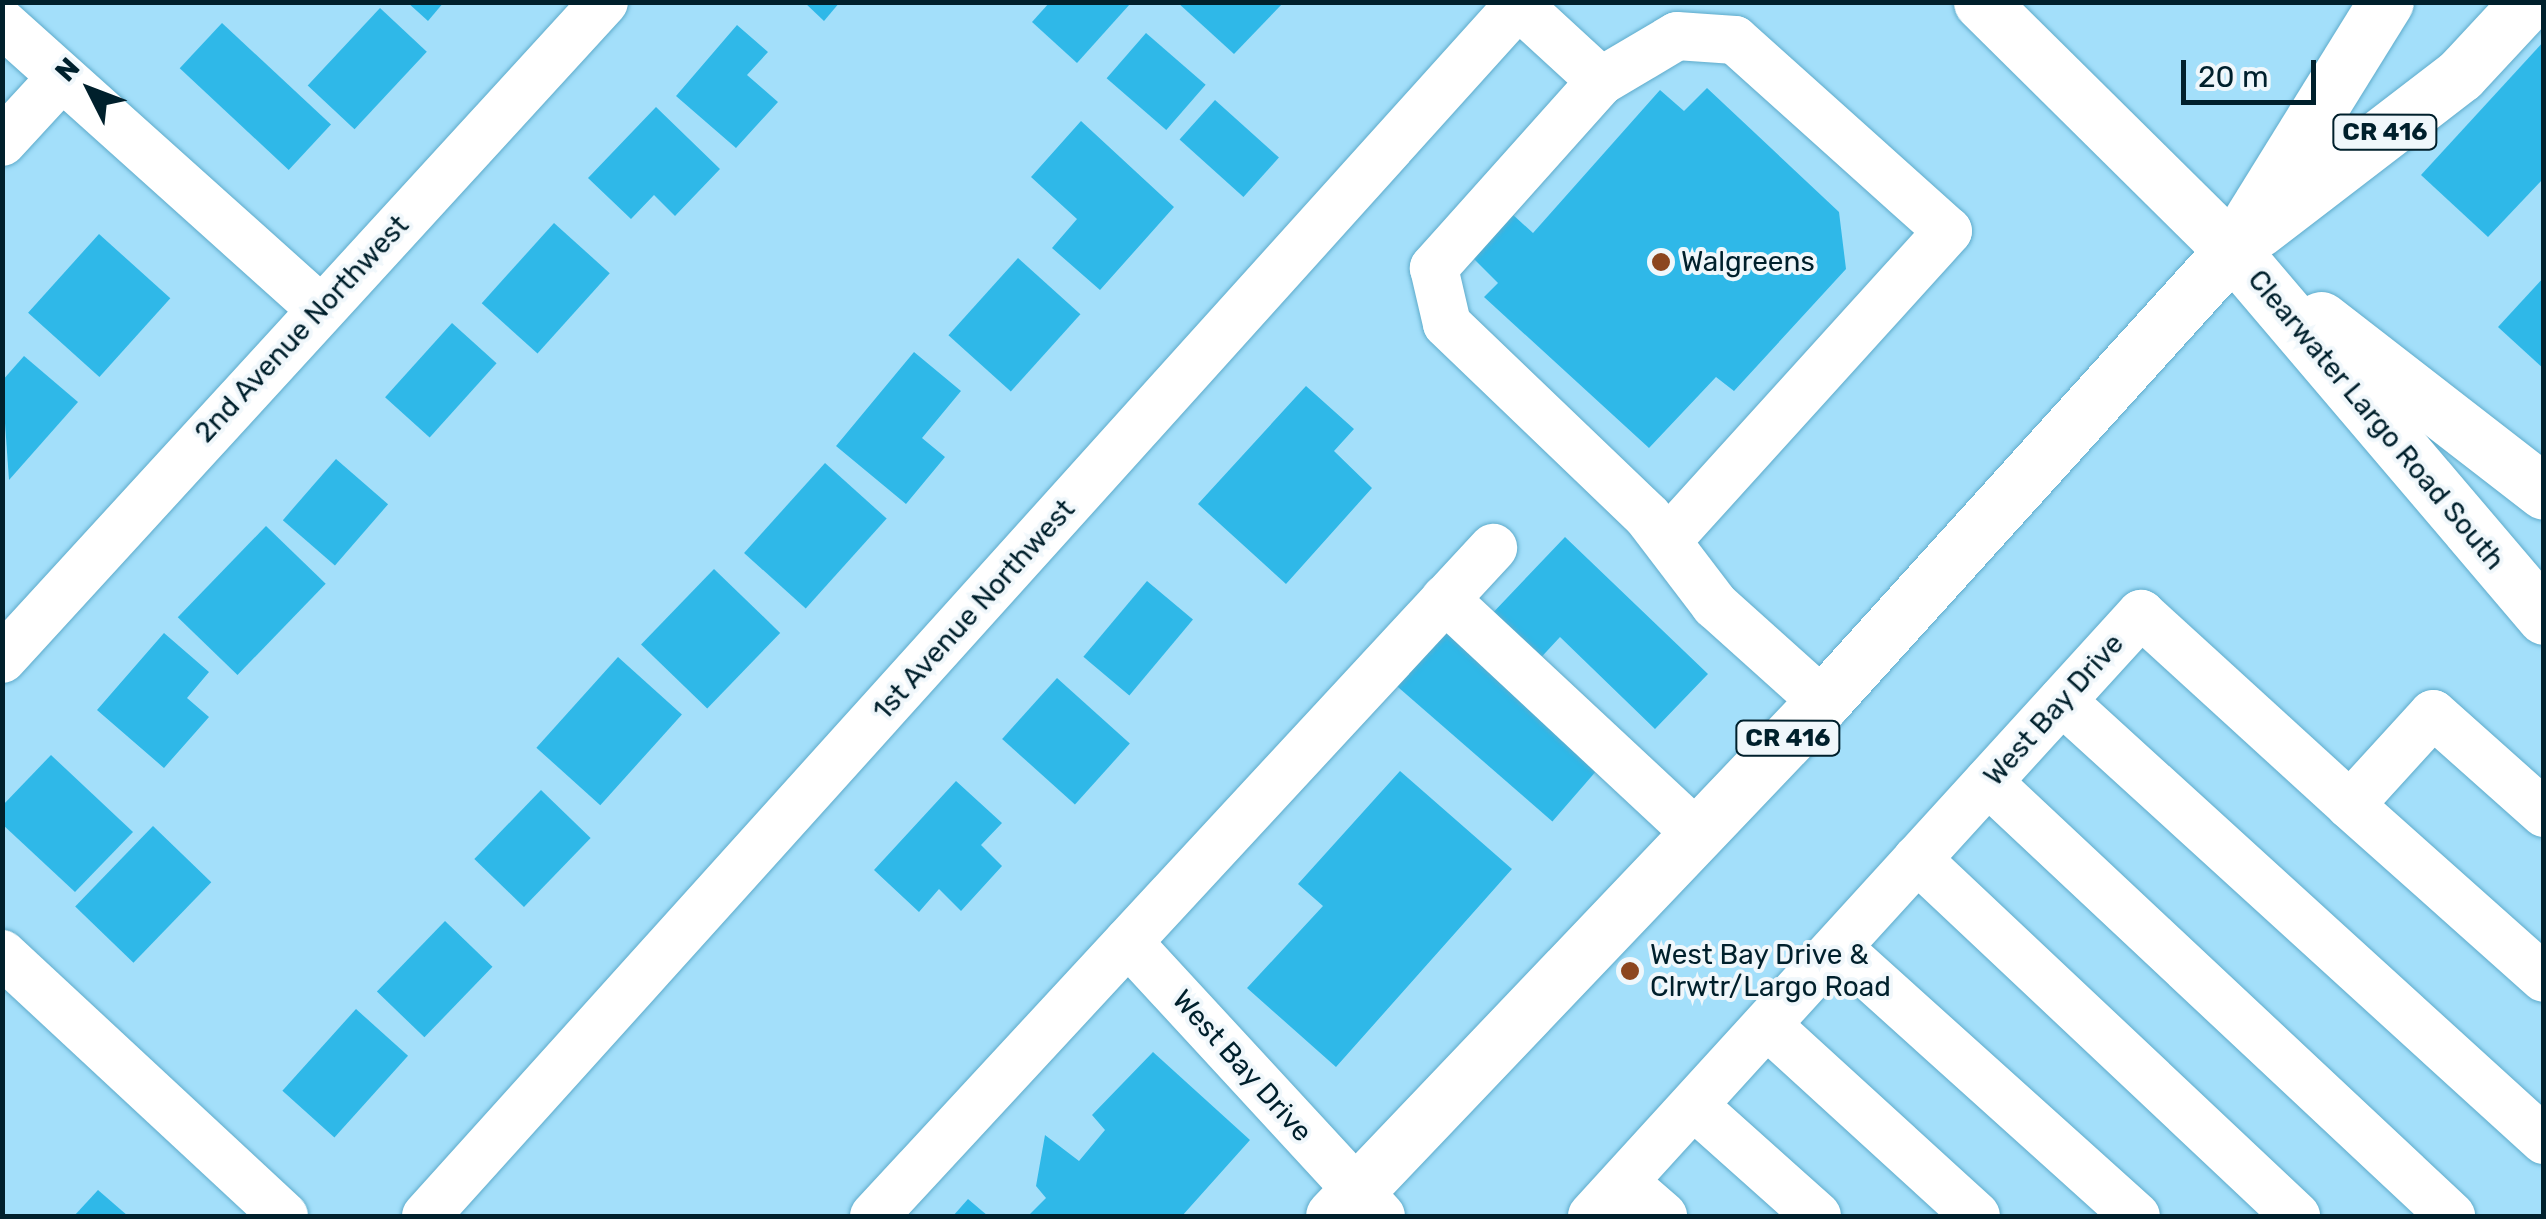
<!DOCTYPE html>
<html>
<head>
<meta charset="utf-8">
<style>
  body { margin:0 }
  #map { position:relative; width:2546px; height:1219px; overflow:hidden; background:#a3dffa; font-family:Rubik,sans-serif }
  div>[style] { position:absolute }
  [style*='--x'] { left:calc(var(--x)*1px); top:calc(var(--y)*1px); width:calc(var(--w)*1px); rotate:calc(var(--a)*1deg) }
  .building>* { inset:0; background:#2fb8e8; transform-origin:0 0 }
  .roads { filter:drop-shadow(0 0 2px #5eabcb) drop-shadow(0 0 2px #5eabcb) }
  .minor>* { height:48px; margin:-24px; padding:0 24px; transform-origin:24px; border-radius:24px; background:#fff }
  .major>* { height:55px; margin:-27.5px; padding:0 27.5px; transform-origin:27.5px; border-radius:27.5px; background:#fff }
  .dots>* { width:28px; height:28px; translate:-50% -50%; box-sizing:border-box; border:5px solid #f0f7fb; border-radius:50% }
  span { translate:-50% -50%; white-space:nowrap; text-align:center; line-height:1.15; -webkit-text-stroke:8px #f0f7fb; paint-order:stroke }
  .shield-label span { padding:2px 8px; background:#f0f7fb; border:2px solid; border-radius:8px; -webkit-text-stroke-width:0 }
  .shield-label { font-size:25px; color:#00202c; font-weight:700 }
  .poi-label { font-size:28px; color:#00202c }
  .left { translate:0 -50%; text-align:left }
  .street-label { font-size:28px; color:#00202c }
  .frame { position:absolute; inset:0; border:5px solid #00202c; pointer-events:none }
  .north { position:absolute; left:40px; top:40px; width:100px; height:100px; -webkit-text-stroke:8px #f0f7fb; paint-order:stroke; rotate:312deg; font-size:28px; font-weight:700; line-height:40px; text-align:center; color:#00202c }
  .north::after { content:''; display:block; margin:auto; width:35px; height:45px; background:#00202c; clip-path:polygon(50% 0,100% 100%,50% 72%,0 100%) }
  .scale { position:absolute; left:2181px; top:60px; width:135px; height:45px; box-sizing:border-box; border:5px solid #00202c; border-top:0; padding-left:12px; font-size:30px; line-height:35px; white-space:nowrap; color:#00202c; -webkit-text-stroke:8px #f0f7fb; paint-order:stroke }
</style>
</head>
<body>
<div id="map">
  <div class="building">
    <div style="clip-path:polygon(407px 2px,444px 2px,428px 21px)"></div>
    <div style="clip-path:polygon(804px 2px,840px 2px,824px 21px)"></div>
    <div style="clip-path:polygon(1050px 2px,1128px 2px,1130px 4px,1077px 63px,1032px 22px)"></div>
    <div style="clip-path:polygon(1177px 2px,1284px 2px,1234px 54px)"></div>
    <div style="left:380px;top:8px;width:64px;height:106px;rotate:43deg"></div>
    <div style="left:222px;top:23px;width:149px;height:62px;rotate:43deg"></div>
    <div style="clip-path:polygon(737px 25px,768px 52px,747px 75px,778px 102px,736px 148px,676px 96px)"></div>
    <div style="left:1146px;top:33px;width:79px;height:60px;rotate:41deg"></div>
    <div style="clip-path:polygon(2544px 41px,2544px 178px,2488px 237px,2421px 175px)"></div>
    <div style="clip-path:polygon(1707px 88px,1839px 212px,1846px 269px,1734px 391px,1716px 377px,1649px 448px,1484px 297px,1498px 283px,1470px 255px,1511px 213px,1533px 233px,1660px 90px,1684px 111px)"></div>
    <div style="left:1215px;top:100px;width:86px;height:53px;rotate:42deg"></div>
    <div style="clip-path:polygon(656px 107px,720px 169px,675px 216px,654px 195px,631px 219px,588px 178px)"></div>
    <div style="clip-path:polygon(1081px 121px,1174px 207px,1100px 290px,1052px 248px,1077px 219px,1031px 177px)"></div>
    <div style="left:554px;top:223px;width:75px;height:108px;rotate:42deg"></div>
    <div style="left:99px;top:234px;width:96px;height:106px;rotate:42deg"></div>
    <div style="left:1018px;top:258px;width:84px;height:104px;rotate:42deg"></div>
    <div style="clip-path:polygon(2544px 277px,2544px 369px,2498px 327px)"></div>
    <div style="left:452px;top:323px;width:60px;height:100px;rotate:42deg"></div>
    <div style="clip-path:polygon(914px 352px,961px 391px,922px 438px,945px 457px,906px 504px,836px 446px)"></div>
    <div style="clip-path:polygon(24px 356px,78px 402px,9px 480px,2px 381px)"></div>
    <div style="clip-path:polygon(1306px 386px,1354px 429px,1334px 451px,1372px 488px,1286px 584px,1198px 504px)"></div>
    <div style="left:336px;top:459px;width:69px;height:81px;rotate:41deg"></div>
    <div style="left:825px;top:463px;width:83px;height:121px;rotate:42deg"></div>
    <div style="left:266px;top:526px;width:83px;height:127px;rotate:44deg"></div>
    <div style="clip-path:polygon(1565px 537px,1708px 674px,1655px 729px,1560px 637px,1534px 665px,1487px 619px)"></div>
    <div style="left:714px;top:569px;width:92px;height:105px;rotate:44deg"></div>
    <div style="left:1147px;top:581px;width:60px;height:99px;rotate:40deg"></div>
    <div style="left:1440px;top:623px;width:215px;height:76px;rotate:41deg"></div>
    <div style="clip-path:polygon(164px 633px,209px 672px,187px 698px,209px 717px,164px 768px,97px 710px)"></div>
    <div style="left:618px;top:657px;width:86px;height:122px;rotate:42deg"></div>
    <div style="left:1057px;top:678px;width:98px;height:82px;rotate:42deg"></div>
    <div style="clip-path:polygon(51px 755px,133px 832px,75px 892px,2px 824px,2px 806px)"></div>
    <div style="clip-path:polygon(1400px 771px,1512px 869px,1336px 1067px,1247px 988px,1323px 906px,1298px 884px)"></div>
    <div style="clip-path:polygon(956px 781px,1002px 823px,981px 845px,1002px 866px,961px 911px,939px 889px,919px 912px,874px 870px)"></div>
    <div style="left:541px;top:790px;width:69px;height:96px;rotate:44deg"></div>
    <div style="left:153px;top:826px;width:81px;height:112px;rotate:44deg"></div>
    <div style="left:445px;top:921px;width:66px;height:98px;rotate:44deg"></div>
    <div style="left:356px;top:1009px;width:70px;height:110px;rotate:42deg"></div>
    <div style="clip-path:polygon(1153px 1052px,1250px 1140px,1182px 1216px,1028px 1216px,1046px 1198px,1036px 1186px,1045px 1135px,1079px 1161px,1105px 1130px,1092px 1115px)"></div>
    <div style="clip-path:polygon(98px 1190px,128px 1216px,74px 1216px)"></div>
    <div style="clip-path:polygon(968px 1199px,988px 1216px,953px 1216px)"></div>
  </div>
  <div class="roads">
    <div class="minor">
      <div style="--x:1515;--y:2;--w:117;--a:42.6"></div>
      <div style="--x:1601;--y:81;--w:251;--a:131.8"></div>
      <div style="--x:1434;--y:268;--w:57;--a:76.9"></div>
      <div style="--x:1447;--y:324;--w:279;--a:43.8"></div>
      <div style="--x:1648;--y:517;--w:111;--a:52.7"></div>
      <div style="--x:1715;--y:605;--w:145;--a:41.9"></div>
      <div style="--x:2;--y:23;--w:425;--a:41.9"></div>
      <div style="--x:1601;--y:81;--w:88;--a:-30.6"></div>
      <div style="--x:1677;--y:36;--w:58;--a:3.9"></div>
      <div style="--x:1735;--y:40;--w:286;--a:41.9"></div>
      <div style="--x:1948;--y:231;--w:418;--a:132.2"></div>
      <div style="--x:2;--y:142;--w:88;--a:-47.3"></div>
      <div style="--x:1445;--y:599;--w:345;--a:43"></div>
      <div style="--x:2;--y:659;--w:891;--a:-47.5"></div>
      <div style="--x:2062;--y:701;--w:652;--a:42.33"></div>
      <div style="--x:1988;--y:782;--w:635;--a:43.15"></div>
      <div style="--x:2350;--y:805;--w:260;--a:41.7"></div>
      <div style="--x:1917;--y:859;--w:521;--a:43.29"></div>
      <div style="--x:1128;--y:942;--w:373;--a:47.3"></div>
      <div style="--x:1838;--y:948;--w:401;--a:42"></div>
      <div style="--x:2;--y:954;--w:385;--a:42.9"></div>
      <div style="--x:1767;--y:1025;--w:283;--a:42.4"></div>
      <div style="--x:1694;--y:1106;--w:165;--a:41.8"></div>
      <div style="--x:1624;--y:1182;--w:52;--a:41.1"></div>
      <div style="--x:426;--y:1216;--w:1635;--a:-47.95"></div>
      <div style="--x:874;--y:1216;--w:911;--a:-47.18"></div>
      <div style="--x:1592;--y:1216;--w:815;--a:-47.64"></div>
      <div style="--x:2141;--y:614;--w:283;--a:42.4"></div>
      <div style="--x:2350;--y:805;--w:123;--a:-47.6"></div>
      <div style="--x:2433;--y:714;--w:149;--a:41.7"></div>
    </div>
    <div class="major">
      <div style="--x:1981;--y:2;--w:353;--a:44.7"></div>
      <div style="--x:2232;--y:250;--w:482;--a:49.6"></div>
      <div style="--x:2258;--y:230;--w:255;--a:-37.5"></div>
      <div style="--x:2460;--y:75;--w:100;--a:-47"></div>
      <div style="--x:2321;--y:319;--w:282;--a:37.8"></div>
      <div style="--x:1333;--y:1216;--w:710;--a:-46.37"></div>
      <div style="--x:1823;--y:702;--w:610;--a:-47.86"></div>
      <div style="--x:2232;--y:250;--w:292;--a:-58.2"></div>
    </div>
  </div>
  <div class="dots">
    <div style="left:1661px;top:262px;background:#8c461f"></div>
    <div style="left:1630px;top:971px;background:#8c461f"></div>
  </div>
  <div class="shield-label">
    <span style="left:2385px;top:132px">CR 416</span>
    <span style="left:1788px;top:738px">CR 416</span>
  </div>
  <div class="poi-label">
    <span class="left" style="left:1681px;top:262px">Walgreens</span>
    <span class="left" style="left:1650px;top:971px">West Bay Drive &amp;<br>Clrwtr/Largo Road</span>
  </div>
  <div class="street-label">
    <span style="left:302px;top:329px;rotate:-47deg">2nd Avenue Northwest</span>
    <span style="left:2376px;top:420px;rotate:50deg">Clearwater Largo Road South</span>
    <span style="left:974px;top:610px;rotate:-48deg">1st Avenue Northwest</span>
    <span style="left:2054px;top:710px;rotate:-48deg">West Bay Drive</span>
    <span style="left:1242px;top:1066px;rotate:48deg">West Bay Drive</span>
  </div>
  <div class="frame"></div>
  <div class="north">N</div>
  <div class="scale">20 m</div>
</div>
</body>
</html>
